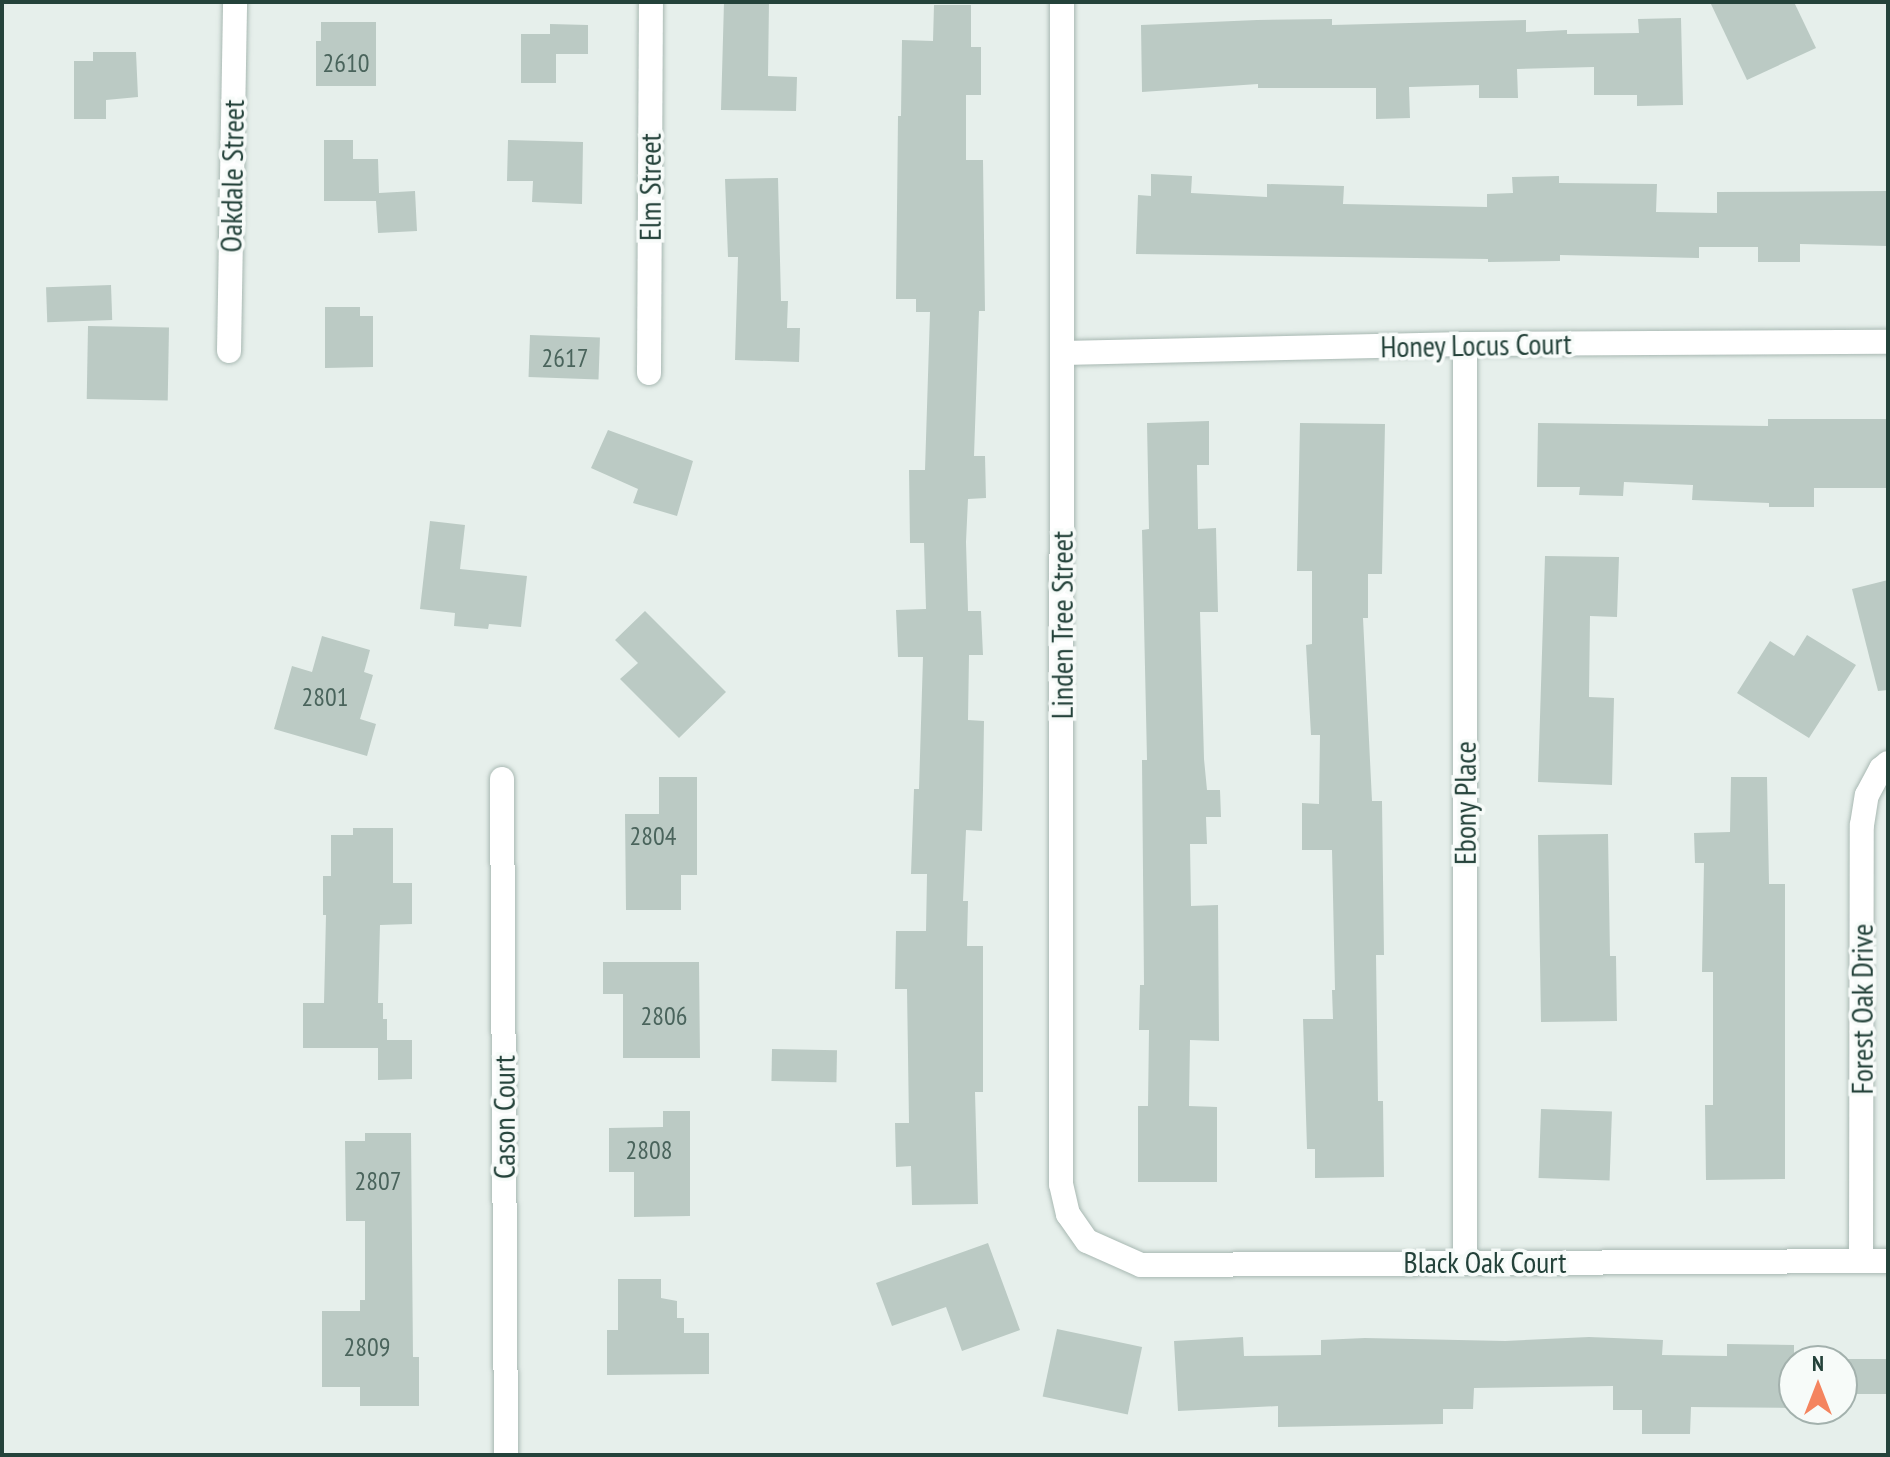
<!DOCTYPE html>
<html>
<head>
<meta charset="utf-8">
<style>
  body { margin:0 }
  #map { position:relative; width:1890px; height:1457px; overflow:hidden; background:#e6efeb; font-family:"PT Sans Narrow",sans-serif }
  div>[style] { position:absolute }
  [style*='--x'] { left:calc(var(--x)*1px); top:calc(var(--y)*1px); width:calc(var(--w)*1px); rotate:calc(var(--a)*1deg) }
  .building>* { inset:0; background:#bbcac4; transform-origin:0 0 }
  .roads { filter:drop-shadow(0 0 2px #a8b8b2) drop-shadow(0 0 2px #a8b8b2) }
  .minor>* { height:24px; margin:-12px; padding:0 12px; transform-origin:12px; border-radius:12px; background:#fff }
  span { translate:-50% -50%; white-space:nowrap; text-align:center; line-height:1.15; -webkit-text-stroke:7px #f7fbf9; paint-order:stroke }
  .number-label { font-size:26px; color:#4a645c }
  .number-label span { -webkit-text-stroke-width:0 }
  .street-label { font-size:30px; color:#24423a }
  .frame { position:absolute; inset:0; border:4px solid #24423a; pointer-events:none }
  .north { position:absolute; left:1778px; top:1345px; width:80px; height:80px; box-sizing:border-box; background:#f7fbf9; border:2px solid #a3b1ad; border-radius:50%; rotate:0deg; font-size:22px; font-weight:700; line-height:32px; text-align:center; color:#24423a }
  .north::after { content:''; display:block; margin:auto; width:28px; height:36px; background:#f4845f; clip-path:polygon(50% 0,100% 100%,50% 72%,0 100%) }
</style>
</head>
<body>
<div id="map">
  <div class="building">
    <div style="clip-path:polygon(724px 2px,769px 2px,768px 76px,797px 77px,796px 111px,721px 110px)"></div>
    <div style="clip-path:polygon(1710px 2px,1794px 2px,1816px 48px,1747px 80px)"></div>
    <div style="clip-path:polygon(934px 5px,971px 5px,971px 47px,981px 47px,981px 95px,966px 95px,966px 160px,983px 160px,985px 311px,979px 311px,974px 456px,985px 456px,986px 498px,968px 499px,966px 542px,968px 611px,981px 611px,983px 655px,969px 655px,968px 720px,984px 721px,983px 790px,982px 831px,966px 830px,963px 901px,968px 901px,967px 946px,983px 946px,983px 1092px,975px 1092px,978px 1204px,912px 1205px,911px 1166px,896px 1167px,895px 1123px,909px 1123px,907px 989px,895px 989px,896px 931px,926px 931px,927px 874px,911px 874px,914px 789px,919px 789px,923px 657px,898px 657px,896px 610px,926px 609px,924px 543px,910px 543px,909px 470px,925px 470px,930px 312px,916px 312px,916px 299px,896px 299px,898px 116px,901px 116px,902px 40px,933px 41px)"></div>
    <div style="clip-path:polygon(1681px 18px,1683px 105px,1637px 106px,1637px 95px,1594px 95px,1594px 67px,1517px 69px,1518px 98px,1479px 98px,1479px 85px,1409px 87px,1410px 118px,1376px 119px,1376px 88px,1258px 88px,1258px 84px,1142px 92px,1141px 25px,1257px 20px,1332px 19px,1332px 25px,1526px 20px,1526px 32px,1567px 30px,1567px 34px,1639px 33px,1638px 19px)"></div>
    <div style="clip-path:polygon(321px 22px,376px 22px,376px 86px,316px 86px,316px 41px,321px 41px)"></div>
    <div style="clip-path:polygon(550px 24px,588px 25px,588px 54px,556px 54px,556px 83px,521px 83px,521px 34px,550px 34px)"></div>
    <div style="clip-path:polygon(93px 52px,136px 52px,138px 97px,106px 100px,106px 119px,74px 119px,74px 61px,93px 61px)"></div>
    <div style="clip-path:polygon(324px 140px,353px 140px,353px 159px,378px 159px,379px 193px,415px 191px,417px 231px,378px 233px,376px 201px,324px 201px)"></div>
    <div style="clip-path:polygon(508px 140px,583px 142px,582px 204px,532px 202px,533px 181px,507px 181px)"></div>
    <div style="clip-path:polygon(1151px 174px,1192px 176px,1191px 193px,1267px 197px,1267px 184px,1344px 186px,1343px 204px,1487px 207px,1487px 194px,1513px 193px,1512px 177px,1559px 176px,1559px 183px,1657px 184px,1656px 212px,1717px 213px,1717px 192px,1888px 191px,1888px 246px,1800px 244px,1800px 262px,1758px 262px,1758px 247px,1699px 247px,1699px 258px,1560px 255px,1560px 261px,1488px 262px,1488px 259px,1136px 254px,1138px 195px,1151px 196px)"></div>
    <div style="clip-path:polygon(778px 178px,781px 301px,788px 301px,787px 328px,800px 328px,799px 362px,735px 360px,738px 257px,728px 257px,725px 179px)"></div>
    <div style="left:111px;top:285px;width:35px;height:65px;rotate:88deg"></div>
    <div style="clip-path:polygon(325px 307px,360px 307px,360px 316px,373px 316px,373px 367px,325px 368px)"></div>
    <div style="left:88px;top:326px;width:81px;height:73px;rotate:1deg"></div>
    <div style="left:530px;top:335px;width:70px;height:42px;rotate:2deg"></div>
    <div style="clip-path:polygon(1768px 419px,1888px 419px,1888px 488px,1814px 488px,1814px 507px,1769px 507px,1769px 503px,1692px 500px,1693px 485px,1624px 482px,1623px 496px,1579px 495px,1580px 487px,1537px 487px,1538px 423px,1768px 426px)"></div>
    <div style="clip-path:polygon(1209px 421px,1209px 465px,1197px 465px,1198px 529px,1216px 528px,1218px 612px,1200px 612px,1204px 759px,1207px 790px,1220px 790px,1221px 817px,1206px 817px,1207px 844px,1190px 844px,1191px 906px,1218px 905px,1219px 1041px,1190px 1040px,1189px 1106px,1217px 1107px,1217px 1182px,1138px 1182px,1138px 1106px,1148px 1106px,1149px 1030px,1139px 1030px,1140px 985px,1144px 985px,1142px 760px,1147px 760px,1142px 530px,1149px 529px,1147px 423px)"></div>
    <div style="clip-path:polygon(1300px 423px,1385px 424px,1382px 574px,1368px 574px,1368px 618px,1363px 618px,1372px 801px,1382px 801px,1384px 955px,1376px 955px,1378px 1101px,1383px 1101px,1384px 1177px,1315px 1178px,1315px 1149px,1307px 1149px,1303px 1019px,1333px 1019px,1332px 990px,1335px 990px,1332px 850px,1302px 850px,1302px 803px,1319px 804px,1320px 735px,1311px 735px,1306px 645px,1312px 644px,1312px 571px,1297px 571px)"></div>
    <div style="clip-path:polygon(608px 430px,693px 461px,677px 516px,633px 503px,638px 489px,591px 468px)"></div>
    <div style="clip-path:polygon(430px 521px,465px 525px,460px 569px,527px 576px,521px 627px,489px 624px,488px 629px,454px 626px,455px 613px,420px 609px)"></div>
    <div style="clip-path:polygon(1545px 556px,1619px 557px,1617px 617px,1590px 616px,1589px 697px,1614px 698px,1612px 785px,1538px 782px)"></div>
    <div style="clip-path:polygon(1888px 580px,1888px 690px,1878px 691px,1852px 589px)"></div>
    <div style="clip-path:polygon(645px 611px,726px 692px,679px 738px,620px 679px,638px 663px,615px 640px)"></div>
    <div style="clip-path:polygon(1807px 635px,1856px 665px,1809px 738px,1737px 693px,1770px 641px,1794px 656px)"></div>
    <div style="clip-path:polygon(322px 636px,370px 650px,364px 672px,373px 675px,360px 719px,376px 724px,367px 756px,274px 729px,292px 666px,312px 672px)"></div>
    <div style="clip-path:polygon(659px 777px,697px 777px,697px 875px,681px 875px,681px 910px,626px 910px,625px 814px,659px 814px)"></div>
    <div style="clip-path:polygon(1731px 777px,1767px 777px,1769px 884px,1785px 884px,1785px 1179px,1706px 1180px,1705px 1105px,1713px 1105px,1713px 972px,1702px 972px,1704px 863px,1695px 863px,1694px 833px,1730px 832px)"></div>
    <div style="clip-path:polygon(353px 828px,393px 828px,393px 883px,412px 883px,412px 924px,380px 925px,378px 1003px,383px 1003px,383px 1019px,387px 1019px,387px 1040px,412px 1040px,412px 1079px,378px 1080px,378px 1048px,303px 1048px,303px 1003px,324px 1003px,326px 915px,323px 915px,323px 876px,331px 876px,331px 835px,353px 835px)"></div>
    <div style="clip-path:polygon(1608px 834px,1610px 956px,1616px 956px,1617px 1021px,1541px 1022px,1538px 835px)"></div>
    <div style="clip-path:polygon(603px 962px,699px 962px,700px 1058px,623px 1058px,623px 994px,603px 994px)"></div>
    <div style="left:772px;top:1049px;width:65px;height:32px;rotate:1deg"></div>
    <div style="left:1541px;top:1109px;width:71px;height:69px;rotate:2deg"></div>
    <div style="clip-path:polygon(663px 1111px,690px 1111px,690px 1216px,634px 1217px,634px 1172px,609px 1172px,609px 1128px,663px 1127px)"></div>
    <div style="clip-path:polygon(365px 1133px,411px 1133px,413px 1357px,419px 1357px,419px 1406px,360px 1406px,360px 1387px,322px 1387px,322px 1311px,360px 1311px,360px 1300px,365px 1300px,365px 1221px,346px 1221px,345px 1141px,365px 1141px)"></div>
    <div style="clip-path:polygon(988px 1243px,1020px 1330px,962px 1351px,946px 1307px,892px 1326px,876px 1283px)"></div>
    <div style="clip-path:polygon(618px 1279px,661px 1279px,661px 1298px,677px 1301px,677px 1318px,684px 1318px,684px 1333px,709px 1333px,709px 1374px,607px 1375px,607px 1330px,618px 1330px)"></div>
    <div style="left:1057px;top:1329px;width:87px;height:69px;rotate:12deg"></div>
    <div style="clip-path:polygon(1243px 1337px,1244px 1356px,1321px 1355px,1321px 1340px,1365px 1338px,1505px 1341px,1589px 1337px,1663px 1340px,1662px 1355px,1727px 1356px,1727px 1344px,1794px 1345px,1794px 1408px,1691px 1407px,1690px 1434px,1642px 1434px,1642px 1410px,1613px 1410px,1613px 1386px,1474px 1388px,1473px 1409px,1443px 1409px,1443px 1424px,1278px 1427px,1278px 1406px,1178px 1411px,1174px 1341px)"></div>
    <div style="left:1848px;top:1359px;width:40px;height:35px"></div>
  </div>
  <div class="roads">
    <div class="minor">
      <div style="--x:1062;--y:2;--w:1182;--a:90.05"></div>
      <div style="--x:1061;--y:1184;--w:31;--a:77"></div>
      <div style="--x:1068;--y:1214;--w:33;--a:55"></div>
      <div style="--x:1087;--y:1241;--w:59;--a:24"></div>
      <div style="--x:1141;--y:1265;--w:747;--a:-0.31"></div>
      <div style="--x:229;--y:351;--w:349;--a:-89"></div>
      <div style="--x:1063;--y:353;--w:402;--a:-1.3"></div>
      <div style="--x:1465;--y:344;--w:423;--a:-0.3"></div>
      <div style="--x:649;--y:373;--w:371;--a:-89.7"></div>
      <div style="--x:502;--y:779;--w:676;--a:89.66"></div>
      <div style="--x:1861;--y:1261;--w:436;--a:-89.9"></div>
      <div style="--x:1862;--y:825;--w:30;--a:-81"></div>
      <div style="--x:1867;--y:795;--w:30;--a:-62"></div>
      <div style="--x:1881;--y:769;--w:9;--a:-41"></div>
      <div style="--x:1465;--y:1262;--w:918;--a:-90"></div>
    </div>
  </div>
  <div class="number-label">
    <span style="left:346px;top:63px">2610</span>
    <span style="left:565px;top:358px">2617</span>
    <span style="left:325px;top:697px">2801</span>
    <span style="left:653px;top:836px">2804</span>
    <span style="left:664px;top:1016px">2806</span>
    <span style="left:649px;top:1150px">2808</span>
    <span style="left:378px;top:1181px">2807</span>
    <span style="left:367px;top:1347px">2809</span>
  </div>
  <div class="street-label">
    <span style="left:232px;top:176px;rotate:-89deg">Oakdale Street</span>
    <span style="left:650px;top:187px;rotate:-90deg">Elm Street</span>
    <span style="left:1476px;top:345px;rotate:-1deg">Honey Locus Court</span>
    <span style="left:1062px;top:625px;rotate:-90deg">Linden Tree Street</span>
    <span style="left:1465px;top:803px;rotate:-90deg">Ebony Place</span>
    <span style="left:1862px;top:1009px;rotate:-90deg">Forest Oak Drive</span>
    <span style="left:504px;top:1117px;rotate:-90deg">Cason Court</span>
    <span style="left:1485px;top:1262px">Black Oak Court</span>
  </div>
  <div class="frame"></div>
  <div class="north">N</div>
</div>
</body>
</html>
